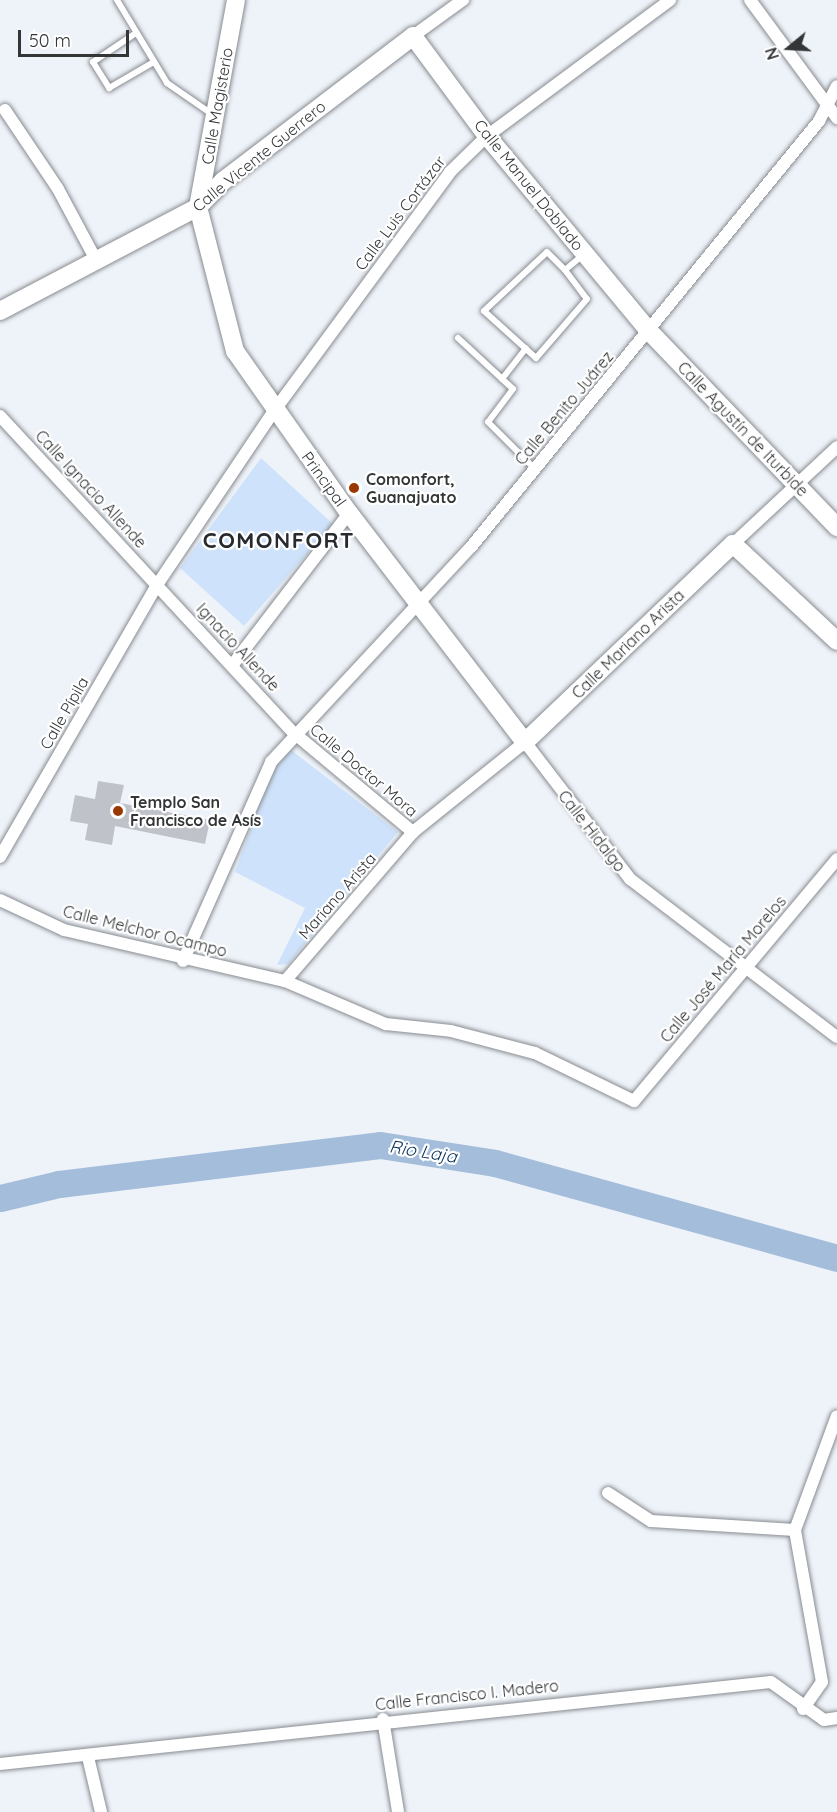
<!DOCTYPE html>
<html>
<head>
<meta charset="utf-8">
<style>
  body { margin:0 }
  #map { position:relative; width:837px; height:1812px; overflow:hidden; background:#eef3f9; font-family:Quicksand,sans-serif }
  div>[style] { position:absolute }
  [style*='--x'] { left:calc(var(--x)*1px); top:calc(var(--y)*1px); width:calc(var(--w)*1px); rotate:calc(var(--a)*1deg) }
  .green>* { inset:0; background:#cee3fb }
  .river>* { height:27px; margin:-13.5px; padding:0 13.5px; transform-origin:13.5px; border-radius:13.5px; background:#a3bddb }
  .building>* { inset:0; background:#bfc3c9 }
  .roads { filter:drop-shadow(0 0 2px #888c91) drop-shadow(0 0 2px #888c91) }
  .lane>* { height:6px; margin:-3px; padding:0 3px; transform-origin:3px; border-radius:3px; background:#fff }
  .street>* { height:12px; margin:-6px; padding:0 6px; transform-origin:6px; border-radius:6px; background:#fff }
  .secondary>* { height:18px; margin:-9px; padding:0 9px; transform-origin:9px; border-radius:9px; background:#fff }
  .dots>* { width:16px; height:16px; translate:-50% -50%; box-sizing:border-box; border:3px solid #fff; border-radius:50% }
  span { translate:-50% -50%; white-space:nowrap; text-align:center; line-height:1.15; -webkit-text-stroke:4.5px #fff; paint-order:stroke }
  .street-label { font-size:16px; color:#333537 }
  .poi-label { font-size:16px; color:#333537; font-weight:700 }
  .left { translate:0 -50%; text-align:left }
  .water-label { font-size:18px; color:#0b3158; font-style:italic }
  .district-label { font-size:22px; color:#272b2f; font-weight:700; letter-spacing:1.5px }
  .north { position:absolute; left:759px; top:18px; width:60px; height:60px; -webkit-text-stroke:4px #fff; paint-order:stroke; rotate:252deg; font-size:16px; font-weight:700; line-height:24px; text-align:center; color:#333537 }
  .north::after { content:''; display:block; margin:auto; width:21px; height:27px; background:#333537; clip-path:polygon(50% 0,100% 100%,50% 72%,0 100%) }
  .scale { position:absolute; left:18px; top:30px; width:111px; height:27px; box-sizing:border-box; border:3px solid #333537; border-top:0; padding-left:8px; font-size:18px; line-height:21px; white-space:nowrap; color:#333537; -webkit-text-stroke:4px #fff; paint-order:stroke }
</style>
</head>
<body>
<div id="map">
  <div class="green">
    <div style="clip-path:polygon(261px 458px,333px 524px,244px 626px,180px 568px)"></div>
    <div style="clip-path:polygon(291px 750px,398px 832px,288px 964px,277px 965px,305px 908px,235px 872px,272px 770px)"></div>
  </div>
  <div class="river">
    <div style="--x:0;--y:1198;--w:61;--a:-13.3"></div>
    <div style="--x:59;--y:1184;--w:323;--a:-6.9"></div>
    <div style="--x:380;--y:1145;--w:116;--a:8.9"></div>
    <div style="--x:495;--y:1163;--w:355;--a:15.5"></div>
  </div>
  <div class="building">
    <div style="clip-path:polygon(98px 781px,124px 785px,120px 803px,210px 820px,205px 844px,115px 826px,112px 845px,85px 840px,88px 824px,70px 821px,75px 795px,95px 799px)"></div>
  </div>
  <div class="roads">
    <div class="lane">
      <div style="--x:117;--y:0;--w:97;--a:58.9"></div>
      <div style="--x:167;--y:83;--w:55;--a:34.6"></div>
      <div style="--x:136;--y:33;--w:52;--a:146"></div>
      <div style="--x:93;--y:62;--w:31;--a:58"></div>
      <div style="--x:109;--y:88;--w:50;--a:-30.2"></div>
      <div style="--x:565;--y:270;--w:36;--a:53"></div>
      <div style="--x:587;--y:299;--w:78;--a:130.8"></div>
      <div style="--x:536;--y:358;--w:70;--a:-137.9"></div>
      <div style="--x:484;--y:311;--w:86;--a:-43.1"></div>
      <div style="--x:547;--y:252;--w:25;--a:45"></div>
      <div style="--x:565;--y:270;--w:25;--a:-40"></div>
      <div style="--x:458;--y:338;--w:75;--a:42.8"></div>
      <div style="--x:513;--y:389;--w:41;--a:127.1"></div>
      <div style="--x:488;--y:422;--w:66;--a:45"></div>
      <div style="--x:502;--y:379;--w:39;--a:-52"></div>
    </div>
    <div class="street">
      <div style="--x:750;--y:0;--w:147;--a:53.6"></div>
      <div style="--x:413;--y:36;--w:62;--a:-35.8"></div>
      <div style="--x:5;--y:110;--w:95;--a:56.1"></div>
      <div style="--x:58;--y:189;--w:81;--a:61.8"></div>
      <div style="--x:0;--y:416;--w:432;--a:47.2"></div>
      <div style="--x:294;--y:733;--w:155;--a:39.8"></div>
      <div style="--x:733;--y:544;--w:142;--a:-43"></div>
      <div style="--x:234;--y:663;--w:189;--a:-52.5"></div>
      <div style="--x:0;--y:857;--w:314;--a:-60"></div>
      <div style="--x:157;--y:585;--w:210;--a:-56.1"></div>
      <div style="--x:274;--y:411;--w:297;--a:-53.6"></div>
      <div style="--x:450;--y:172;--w:52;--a:-44.2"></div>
      <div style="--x:487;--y:136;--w:228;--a:-36.6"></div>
      <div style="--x:0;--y:900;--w:71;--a:25.1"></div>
      <div style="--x:64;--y:930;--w:227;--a:13"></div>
      <div style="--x:285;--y:981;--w:110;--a:23.1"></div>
      <div style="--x:386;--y:1024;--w:65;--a:6.1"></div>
      <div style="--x:451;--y:1031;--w:87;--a:14.7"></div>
      <div style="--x:535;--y:1053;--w:110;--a:25.9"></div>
      <div style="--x:634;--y:1101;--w:316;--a:-50"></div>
      <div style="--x:183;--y:961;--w:218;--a:-66.1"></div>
      <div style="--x:271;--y:762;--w:294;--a:-47.1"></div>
      <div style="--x:471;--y:547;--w:550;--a:-50.75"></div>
      <div style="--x:819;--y:121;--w:39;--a:-63"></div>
      <div style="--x:285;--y:981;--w:196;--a:-49.3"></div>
      <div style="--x:413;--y:832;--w:144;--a:-38.8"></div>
      <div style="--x:525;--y:742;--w:173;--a:52.5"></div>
      <div style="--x:630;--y:879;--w:260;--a:37.4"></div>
      <div style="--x:608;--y:1493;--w:51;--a:33.1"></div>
      <div style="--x:651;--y:1521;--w:144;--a:3.6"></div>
      <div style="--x:803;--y:1709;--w:33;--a:-55"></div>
      <div style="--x:822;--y:1682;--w:154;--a:-100.1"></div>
      <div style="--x:795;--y:1530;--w:121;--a:-69.8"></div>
      <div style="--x:383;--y:1719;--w:94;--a:80.8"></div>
      <div style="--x:88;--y:1757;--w:57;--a:76.7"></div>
      <div style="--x:0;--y:1764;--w:775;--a:-6.07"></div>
      <div style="--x:771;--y:1682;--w:65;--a:35.6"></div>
      <div style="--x:824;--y:1720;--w:13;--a:-9"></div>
    </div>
    <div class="secondary">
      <div style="--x:236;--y:0;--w:210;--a:100.4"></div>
      <div style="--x:198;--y:207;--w:149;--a:75.6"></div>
      <div style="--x:235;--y:351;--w:198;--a:54.9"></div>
      <div style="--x:349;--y:513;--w:289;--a:52.5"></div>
      <div style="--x:525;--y:742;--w:287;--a:-43.6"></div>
      <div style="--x:733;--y:544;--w:142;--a:43"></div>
      <div style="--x:0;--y:311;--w:224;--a:-27.7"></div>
      <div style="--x:198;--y:207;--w:36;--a:-46"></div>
      <div style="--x:223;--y:181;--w:239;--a:-37.3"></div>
      <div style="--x:413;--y:36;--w:124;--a:53.5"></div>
      <div style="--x:487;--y:136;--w:254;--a:50.3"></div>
      <div style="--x:649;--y:331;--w:272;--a:46.2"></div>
    </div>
  </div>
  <div class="dots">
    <div style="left:354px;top:488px;background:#9b3700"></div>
    <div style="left:118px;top:811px;background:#9b3700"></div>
  </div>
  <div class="street-label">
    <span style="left:217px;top:106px;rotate:-80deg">Calle Magisterio</span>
    <span style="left:259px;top:156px;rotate:-39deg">Calle Vicente Guerrero</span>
    <span style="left:529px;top:185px;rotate:51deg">Calle Manuel Doblado</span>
    <span style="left:400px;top:213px;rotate:-53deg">Calle Luis Cortázar</span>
    <span style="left:564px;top:408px;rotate:-50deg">Calle Benito Juárez</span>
    <span style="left:743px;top:429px;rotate:46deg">Calle Agustín de Iturbide</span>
    <span style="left:324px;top:479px;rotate:54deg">Principal</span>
    <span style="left:91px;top:489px;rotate:47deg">Calle Ignacio Allende</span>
    <span style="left:628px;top:644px;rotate:-44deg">Calle Mariano Arista</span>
    <span style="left:238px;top:647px;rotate:47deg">Ignacio Allende</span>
    <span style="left:64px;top:713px;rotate:-60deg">Calle Pípila</span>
    <span style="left:364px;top:770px;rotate:40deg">Calle Doctor Mora</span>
    <span style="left:592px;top:831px;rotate:52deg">Calle Hidalgo</span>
    <span style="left:337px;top:896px;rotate:-49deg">Mariano Arista</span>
    <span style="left:145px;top:931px;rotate:14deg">Calle Melchor Ocampo</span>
    <span style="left:723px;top:969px;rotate:-50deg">Calle José María Morelos</span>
    <span style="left:467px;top:1695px;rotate:-6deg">Calle Francisco I. Madero</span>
  </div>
  <div class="poi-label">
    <span class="left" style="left:366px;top:488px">Comonfort,<br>Guanajuato</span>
    <span class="left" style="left:130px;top:811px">Templo San<br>Francisco de Asís</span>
  </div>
  <div class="water-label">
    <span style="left:423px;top:1152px;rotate:9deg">Rio Laja</span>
  </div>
  <div class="district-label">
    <span style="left:279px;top:541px">COMONFORT</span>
  </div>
  <div class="north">N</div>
  <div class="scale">50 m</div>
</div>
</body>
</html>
